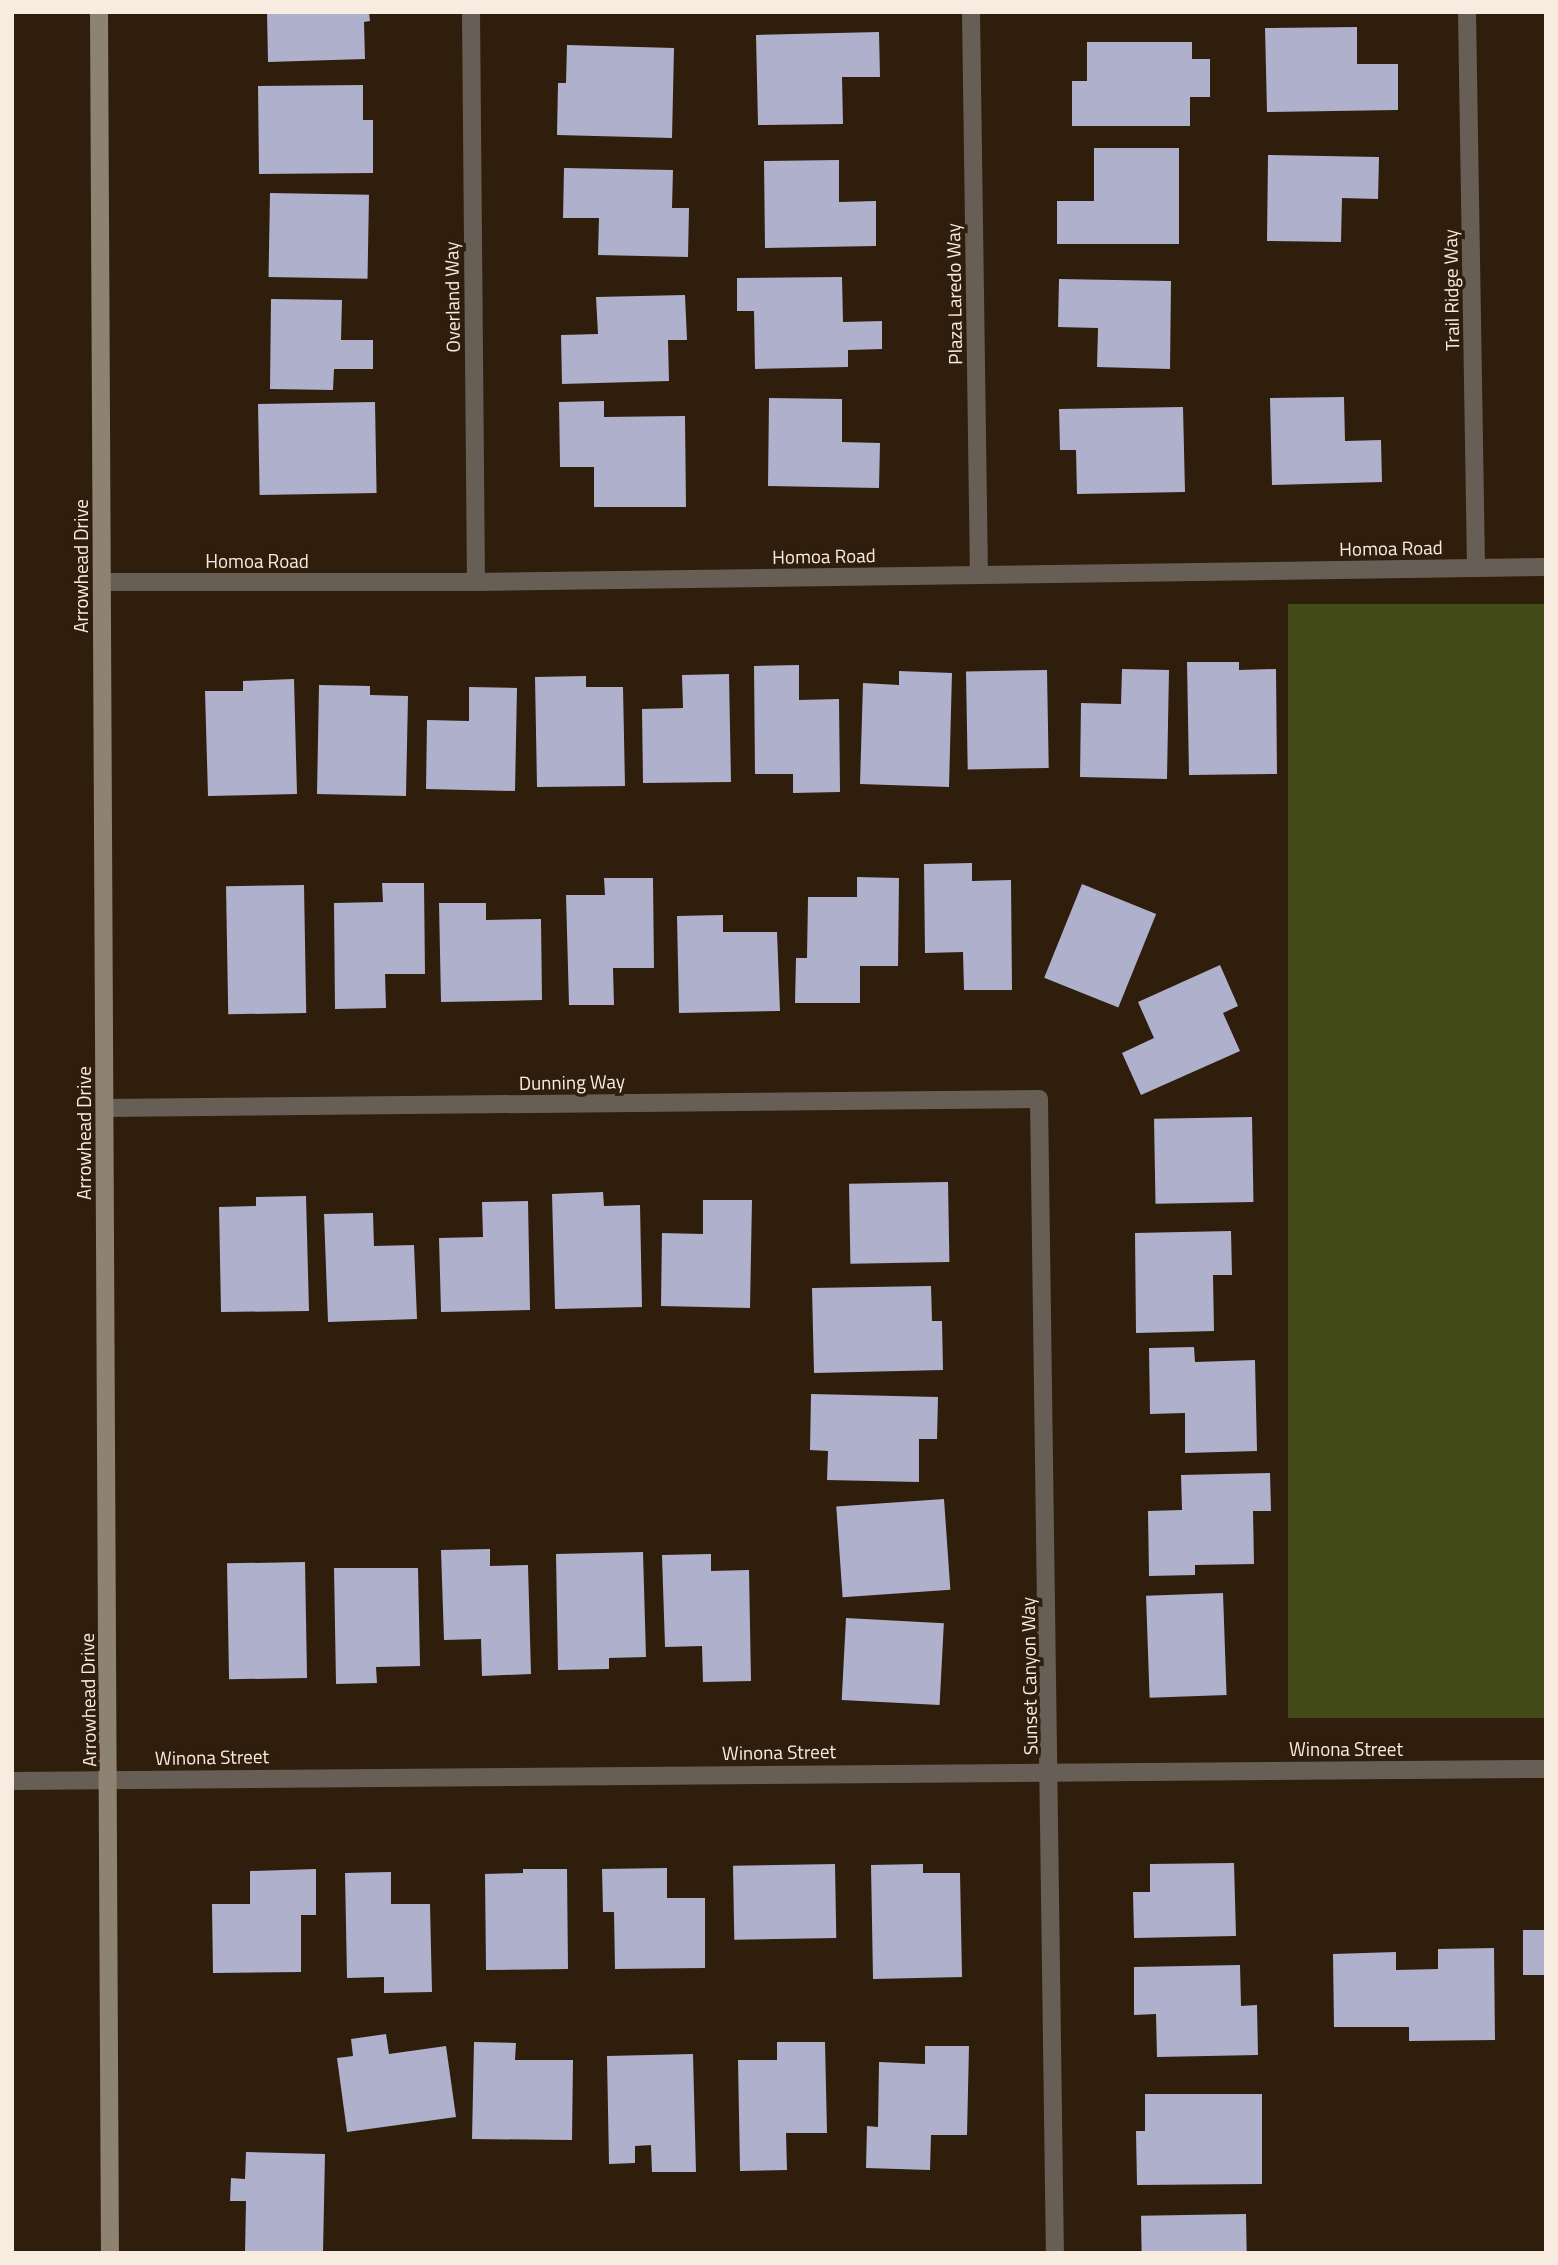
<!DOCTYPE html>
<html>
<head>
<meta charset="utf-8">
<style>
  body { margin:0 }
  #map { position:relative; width:1558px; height:2265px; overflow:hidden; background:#301e0d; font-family:"Titillium Web",sans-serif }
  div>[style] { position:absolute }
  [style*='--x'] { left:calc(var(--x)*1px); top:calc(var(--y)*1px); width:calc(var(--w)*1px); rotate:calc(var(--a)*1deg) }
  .green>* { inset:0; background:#424a18; transform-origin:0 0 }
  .building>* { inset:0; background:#aeb0cc; transform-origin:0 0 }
  .minor>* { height:18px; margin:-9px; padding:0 9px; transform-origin:9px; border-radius:9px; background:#675f56 }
  .secondary>* { height:18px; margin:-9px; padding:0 9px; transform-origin:9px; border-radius:9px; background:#8e8272 }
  span { translate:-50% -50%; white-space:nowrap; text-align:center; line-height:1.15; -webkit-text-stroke:7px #301e0d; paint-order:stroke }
  .street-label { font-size:19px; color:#f8ece1 }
  .frame { position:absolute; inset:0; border:14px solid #f8ece1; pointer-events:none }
</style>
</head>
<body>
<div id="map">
  <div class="green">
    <div style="left:1546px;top:604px;width:1114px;height:258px;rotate:90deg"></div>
  </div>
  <div class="building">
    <div style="clip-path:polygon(267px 12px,369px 12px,370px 21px,364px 22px,365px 59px,268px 62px)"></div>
    <div style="clip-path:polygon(1357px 27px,1357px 64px,1398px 64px,1398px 110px,1267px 112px,1265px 28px)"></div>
    <div style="clip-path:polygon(879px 32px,880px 77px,842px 77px,843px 124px,758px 125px,756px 35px)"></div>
    <div style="clip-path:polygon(1087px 42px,1192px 42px,1192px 59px,1210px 59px,1210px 97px,1190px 97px,1190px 126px,1072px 126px,1072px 81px,1087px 81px)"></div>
    <div style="clip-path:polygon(567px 45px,674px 48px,672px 138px,557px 135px,558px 83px,566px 83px)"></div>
    <div style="clip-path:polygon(363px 85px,363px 120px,373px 120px,373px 173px,259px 174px,258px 86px)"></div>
    <div style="clip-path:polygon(1094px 148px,1179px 148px,1179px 244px,1057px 244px,1057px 201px,1094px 201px)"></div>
    <div style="clip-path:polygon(1268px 155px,1379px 157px,1378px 199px,1342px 198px,1341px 242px,1267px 241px)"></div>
    <div style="clip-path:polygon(839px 160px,839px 202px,876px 201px,876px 246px,765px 248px,764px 161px)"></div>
    <div style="clip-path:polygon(564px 168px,673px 170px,672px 208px,689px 208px,688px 257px,598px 255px,599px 218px,563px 218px)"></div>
    <div style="left:270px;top:193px;width:99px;height:84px;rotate:1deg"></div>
    <div style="clip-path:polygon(842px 277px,843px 322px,882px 321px,882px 349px,848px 350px,848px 367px,755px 369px,754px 311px,737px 311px,737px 278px)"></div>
    <div style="clip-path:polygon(1059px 279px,1171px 281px,1170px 369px,1097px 367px,1098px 328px,1058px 327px)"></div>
    <div style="clip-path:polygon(685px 295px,687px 340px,668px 340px,669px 381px,562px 384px,561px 335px,598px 334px,596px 297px)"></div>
    <div style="clip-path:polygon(271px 299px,342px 300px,341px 340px,373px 340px,373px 369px,334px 369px,333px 390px,270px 389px)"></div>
    <div style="clip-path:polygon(1344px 397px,1345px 441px,1381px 440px,1382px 482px,1272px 485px,1270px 398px)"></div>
    <div style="clip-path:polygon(769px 398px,842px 399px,842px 442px,880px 443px,879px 488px,768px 486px)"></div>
    <div style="clip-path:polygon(604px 401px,604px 417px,685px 416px,686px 507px,594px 507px,594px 467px,560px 467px,559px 402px)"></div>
    <div style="left:375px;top:402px;width:91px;height:117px;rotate:89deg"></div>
    <div style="clip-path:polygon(1183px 407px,1185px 492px,1077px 494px,1076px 450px,1060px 450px,1059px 409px)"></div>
    <div style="clip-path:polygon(1187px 662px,1239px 662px,1239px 670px,1276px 669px,1277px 774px,1189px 775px)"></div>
    <div style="clip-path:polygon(799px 665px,799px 700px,839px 699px,840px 792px,793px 793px,793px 774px,755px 774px,754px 666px)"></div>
    <div style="clip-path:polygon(1122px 669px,1169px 670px,1167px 779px,1080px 777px,1081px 703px,1121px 704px)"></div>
    <div style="left:1047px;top:670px;width:98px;height:81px;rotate:89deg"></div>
    <div style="clip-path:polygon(899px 671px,952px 673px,949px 787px,860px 784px,863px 683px,899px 685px)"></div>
    <div style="clip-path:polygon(729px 674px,731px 782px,643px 783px,642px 709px,683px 708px,682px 675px)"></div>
    <div style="clip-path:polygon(586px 676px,586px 687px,623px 687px,625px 786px,537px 787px,535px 677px)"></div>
    <div style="clip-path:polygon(294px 679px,297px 794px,208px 796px,205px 691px,243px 691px,243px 681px)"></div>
    <div style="clip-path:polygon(319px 685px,370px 686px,370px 695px,408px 696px,406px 796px,317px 794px)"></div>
    <div style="clip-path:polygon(469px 687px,517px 688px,515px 791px,426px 789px,427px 720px,469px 721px)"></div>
    <div style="clip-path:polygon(972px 863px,972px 881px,1011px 880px,1012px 990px,964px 990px,963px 952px,925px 953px,924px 864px)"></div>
    <div style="clip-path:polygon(857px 877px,899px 878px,898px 966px,860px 966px,860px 1003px,795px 1003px,796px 958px,807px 958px,808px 897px,857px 897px)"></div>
    <div style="clip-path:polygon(604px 878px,653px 878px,654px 968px,613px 968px,614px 1005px,569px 1005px,566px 895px,605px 895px)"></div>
    <div style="clip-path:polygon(382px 883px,424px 883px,425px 974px,385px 974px,386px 1008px,335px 1009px,334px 903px,383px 902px)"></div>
    <div style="left:1082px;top:884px;width:80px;height:101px;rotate:22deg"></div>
    <div style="left:304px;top:885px;width:128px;height:78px;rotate:89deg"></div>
    <div style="clip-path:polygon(439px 903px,486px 903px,486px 920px,541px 919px,542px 1000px,441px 1002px)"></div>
    <div style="clip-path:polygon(723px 915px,723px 932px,777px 932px,780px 1011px,679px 1013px,677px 916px)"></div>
    <div style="clip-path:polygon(1220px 965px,1238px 1006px,1223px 1013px,1240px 1051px,1141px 1095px,1122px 1053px,1154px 1038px,1138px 1002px)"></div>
    <div style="left:1252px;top:1117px;width:85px;height:98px;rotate:89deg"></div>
    <div style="left:948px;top:1182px;width:80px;height:99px;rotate:89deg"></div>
    <div style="clip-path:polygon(603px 1192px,604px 1206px,640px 1205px,642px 1307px,555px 1309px,552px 1194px)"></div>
    <div style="clip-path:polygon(306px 1196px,309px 1311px,221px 1312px,219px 1207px,256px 1206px,256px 1197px)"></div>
    <div style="clip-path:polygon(703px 1200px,752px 1200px,750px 1308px,661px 1306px,662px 1233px,703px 1234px)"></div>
    <div style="clip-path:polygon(528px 1201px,530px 1310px,441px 1312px,439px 1238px,483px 1237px,482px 1202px)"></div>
    <div style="clip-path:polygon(373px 1213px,374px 1246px,414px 1245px,417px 1319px,328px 1322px,324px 1214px)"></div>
    <div style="clip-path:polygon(1231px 1231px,1232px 1275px,1213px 1275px,1214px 1331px,1136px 1333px,1135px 1233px)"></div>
    <div style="clip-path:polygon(931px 1286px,932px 1321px,942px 1321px,943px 1370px,814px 1373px,812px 1288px)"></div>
    <div style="clip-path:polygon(1194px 1347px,1195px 1362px,1255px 1360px,1257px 1451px,1185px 1453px,1185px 1413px,1150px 1414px,1149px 1348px)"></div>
    <div style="clip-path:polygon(811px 1394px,938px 1397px,937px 1439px,919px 1439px,919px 1482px,827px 1480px,828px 1451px,810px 1450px)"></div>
    <div style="clip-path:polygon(1270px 1473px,1271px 1511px,1253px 1511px,1254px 1564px,1195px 1565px,1195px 1575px,1149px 1576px,1148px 1511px,1182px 1510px,1181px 1475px)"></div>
    <div style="left:944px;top:1499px;width:91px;height:108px;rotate:86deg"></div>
    <div style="clip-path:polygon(490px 1549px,490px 1566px,528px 1565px,531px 1674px,482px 1676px,481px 1639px,444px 1640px,441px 1550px)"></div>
    <div style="clip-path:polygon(643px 1552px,646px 1657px,609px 1658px,609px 1669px,558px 1670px,556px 1554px)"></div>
    <div style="clip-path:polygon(711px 1554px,711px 1571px,749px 1570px,751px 1681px,703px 1682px,702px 1646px,665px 1647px,662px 1555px)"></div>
    <div style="left:305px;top:1562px;width:116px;height:78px;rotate:89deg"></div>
    <div style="clip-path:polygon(334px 1568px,418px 1568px,420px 1666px,376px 1667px,377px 1683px,336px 1684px)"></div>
    <div style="left:1223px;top:1593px;width:102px;height:77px;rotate:88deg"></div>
    <div style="left:846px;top:1618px;width:98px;height:82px;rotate:3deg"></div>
    <div style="clip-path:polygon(1234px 1863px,1236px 1936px,1134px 1938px,1133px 1892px,1150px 1892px,1150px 1864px)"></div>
    <div style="left:835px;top:1864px;width:74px;height:102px;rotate:89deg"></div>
    <div style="clip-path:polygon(923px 1864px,923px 1873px,960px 1873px,962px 1977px,873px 1979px,871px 1865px)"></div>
    <div style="clip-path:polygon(667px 1868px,667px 1898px,705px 1898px,705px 1968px,615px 1969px,614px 1912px,603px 1912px,602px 1869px)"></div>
    <div style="clip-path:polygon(316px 1869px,316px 1915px,301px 1915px,301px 1972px,213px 1973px,212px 1904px,250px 1904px,250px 1871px)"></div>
    <div style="clip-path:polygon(523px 1869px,567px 1869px,568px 1969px,486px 1970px,485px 1874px,523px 1873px)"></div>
    <div style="clip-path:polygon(391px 1872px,391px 1904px,430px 1904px,432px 1992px,384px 1993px,384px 1977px,347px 1978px,345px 1873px)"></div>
    <div style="left:1523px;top:1930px;width:23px;height:45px"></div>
    <div style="clip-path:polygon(1494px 1948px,1495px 2040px,1409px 2041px,1409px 2027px,1334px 2027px,1333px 1954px,1396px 1952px,1396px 1970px,1438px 1969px,1438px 1949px)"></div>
    <div style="clip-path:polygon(1240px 1965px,1241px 2006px,1257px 2005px,1258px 2055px,1157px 2057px,1156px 2014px,1134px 2015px,1134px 1967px)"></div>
    <div style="clip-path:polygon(386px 2034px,389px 2054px,446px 2046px,456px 2117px,347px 2132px,337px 2058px,353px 2056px,351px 2039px)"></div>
    <div style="clip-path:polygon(474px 2042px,516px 2043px,515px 2060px,573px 2060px,572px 2140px,472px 2139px)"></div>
    <div style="clip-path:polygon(777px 2042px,825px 2042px,827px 2133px,786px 2133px,787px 2170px,740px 2171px,738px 2060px,777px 2060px)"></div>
    <div style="clip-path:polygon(925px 2046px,969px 2046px,967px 2135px,931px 2135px,930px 2170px,866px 2168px,867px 2126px,878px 2127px,879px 2062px,925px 2064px)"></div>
    <div style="clip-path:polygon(693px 2054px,696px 2172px,652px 2172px,651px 2145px,635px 2146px,635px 2163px,609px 2164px,607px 2056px)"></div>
    <div style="clip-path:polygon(1145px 2094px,1262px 2094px,1262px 2184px,1137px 2185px,1136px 2131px,1145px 2131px)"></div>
    <div style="clip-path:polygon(246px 2152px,325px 2154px,323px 2253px,245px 2253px,246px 2201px,230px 2201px,231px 2178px,245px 2179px)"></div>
    <div style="left:1246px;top:2214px;width:39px;height:105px;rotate:89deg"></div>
  </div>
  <div class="minor">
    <div style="--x:471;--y:12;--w:570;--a:89.5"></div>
    <div style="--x:971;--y:12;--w:563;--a:89.19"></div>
    <div style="--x:1467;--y:12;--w:556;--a:89.07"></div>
    <div style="--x:102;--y:582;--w:374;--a:0"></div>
    <div style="--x:476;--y:582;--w:1070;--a:-0.8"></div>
    <div style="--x:105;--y:1108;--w:934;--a:-0.55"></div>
    <div style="--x:1039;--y:1099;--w:1154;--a:89.21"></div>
    <div style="--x:12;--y:1781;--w:1534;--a:-0.45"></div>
  </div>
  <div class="secondary">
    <div style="--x:99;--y:12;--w:2241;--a:89.72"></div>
  </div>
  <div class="street-label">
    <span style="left:1451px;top:290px;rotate:-91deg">Trail Ridge Way</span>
    <span style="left:954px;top:294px;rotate:-91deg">Plaza Laredo Way</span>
    <span style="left:452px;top:297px;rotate:-91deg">Overland Way</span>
    <span style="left:1391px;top:548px;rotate:-1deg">Homoa Road</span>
    <span style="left:824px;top:556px;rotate:-1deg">Homoa Road</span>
    <span style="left:257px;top:561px">Homoa Road</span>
    <span style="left:81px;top:566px;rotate:-90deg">Arrowhead Drive</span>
    <span style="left:572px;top:1082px;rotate:-1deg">Dunning Way</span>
    <span style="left:84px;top:1133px;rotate:-90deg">Arrowhead Drive</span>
    <span style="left:1029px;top:1676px;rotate:-91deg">Sunset Canyon Way</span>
    <span style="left:88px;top:1700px;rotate:-91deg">Arrowhead Drive</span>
    <span style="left:1346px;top:1749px">Winona Street</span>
    <span style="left:779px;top:1752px;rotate:-1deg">Winona Street</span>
    <span style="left:212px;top:1757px;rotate:-1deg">Winona Street</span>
  </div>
  <div class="frame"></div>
</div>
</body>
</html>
